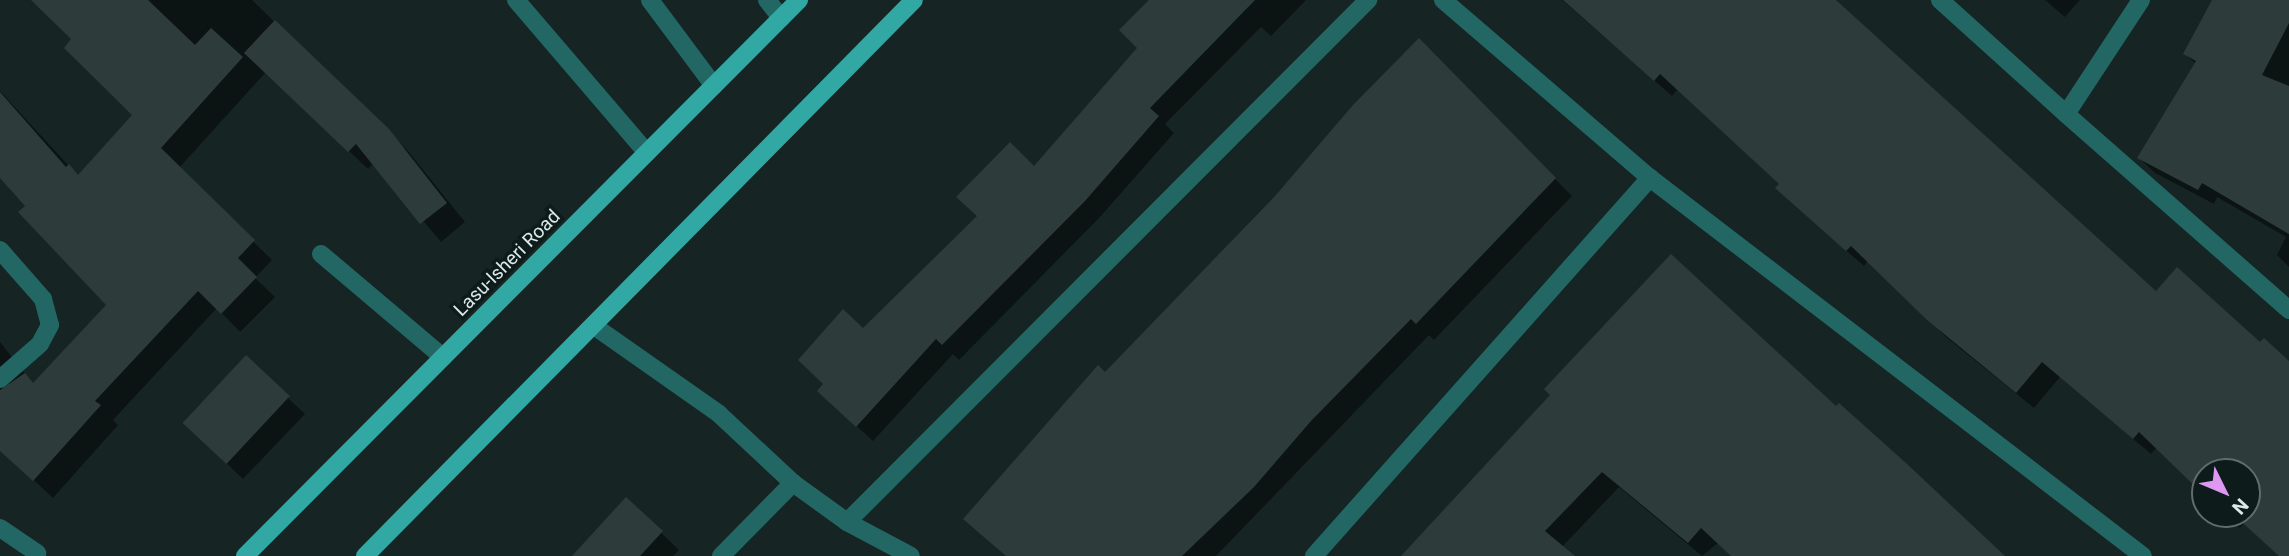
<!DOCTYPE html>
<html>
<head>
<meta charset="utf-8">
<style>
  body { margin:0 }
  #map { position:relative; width:2289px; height:556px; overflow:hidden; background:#162524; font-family:Roboto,sans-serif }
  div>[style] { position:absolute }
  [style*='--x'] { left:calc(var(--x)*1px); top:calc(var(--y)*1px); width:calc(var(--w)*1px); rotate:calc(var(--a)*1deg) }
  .shadow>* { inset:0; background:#0007 }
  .building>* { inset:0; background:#2d3c3b; transform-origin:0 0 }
  .service>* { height:18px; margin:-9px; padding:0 9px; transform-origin:9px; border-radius:9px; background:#236765 }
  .minor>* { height:18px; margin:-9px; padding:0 9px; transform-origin:9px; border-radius:9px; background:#236765 }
  .primary>* { height:18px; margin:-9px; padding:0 9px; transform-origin:9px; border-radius:9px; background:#31a8a4 }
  span { translate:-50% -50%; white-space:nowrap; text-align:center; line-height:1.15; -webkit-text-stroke:7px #0d1b1b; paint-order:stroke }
  .street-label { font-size:19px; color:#dee8e7 }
  .north { position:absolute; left:2191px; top:458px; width:70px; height:70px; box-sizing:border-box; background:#0d1b1b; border:2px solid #616d6d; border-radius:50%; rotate:133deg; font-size:19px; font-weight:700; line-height:28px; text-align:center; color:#dee8e7 }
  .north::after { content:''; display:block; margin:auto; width:24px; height:32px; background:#de98f2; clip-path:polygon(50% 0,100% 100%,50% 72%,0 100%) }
</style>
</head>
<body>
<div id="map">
  <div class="shadow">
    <div style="clip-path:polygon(32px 0,252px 0,407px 150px,465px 222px,441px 242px,374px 163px,368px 169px,266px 72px,179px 168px,272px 260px,255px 278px,275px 297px,240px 332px,217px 308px,113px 420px,118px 425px,53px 498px,0 449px,0 342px,34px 385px,108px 305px,0 175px,0 91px,79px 177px,134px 115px,74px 40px)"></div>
    <div style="clip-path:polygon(1151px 0,1306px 0,1271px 36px,1261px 27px,1165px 124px,1174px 133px,1100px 217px,959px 360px,953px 354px,873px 441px,835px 407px,863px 330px,1034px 168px,1139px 48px)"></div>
    <div style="clip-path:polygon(1562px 0,1834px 0,2156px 293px,2289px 363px,2289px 556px,2280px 556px,2244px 523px,2240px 528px,2226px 514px,2247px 514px,2247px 472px,2205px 472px,2205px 494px,2157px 447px,2151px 454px,2060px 377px,2034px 408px,1946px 337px,1868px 261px,1864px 266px,1794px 205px,1777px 188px,1780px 185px,1678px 89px,1672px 96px)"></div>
    <div style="clip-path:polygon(2045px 0,2080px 0,2065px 17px)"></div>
    <div style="clip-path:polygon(2214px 0,2289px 0,2289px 267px,2277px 255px,2286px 237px,2217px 197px,2214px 204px,2155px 173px,2139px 158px,2196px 64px,2185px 54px)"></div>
    <div style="clip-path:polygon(1419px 41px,1572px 196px,1434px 340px,1429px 335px,1216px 556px,1006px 556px,965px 519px,1278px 197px)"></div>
    <div style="clip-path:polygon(1552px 395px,1836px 409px,2002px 556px,1732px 556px,1718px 543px,1702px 556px,1619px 487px,1562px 547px,1572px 556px,1404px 556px)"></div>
    <div style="clip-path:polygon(288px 398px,305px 414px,243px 479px,201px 439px)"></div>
    <div style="clip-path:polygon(626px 499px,679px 550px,673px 556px,574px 556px)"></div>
  </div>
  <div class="building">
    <div style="clip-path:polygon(31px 0,148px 0,195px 45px,211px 28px,243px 57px,161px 148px,255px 240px,238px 258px,257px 277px,221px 314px,198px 291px,95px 401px,101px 405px,33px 481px,0 451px,0 390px,25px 373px,33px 383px,106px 305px,18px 212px,25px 206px,0 178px,0 92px,66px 167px,69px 164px,78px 175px,132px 115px,64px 48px,71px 39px)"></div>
    <div style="clip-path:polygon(1149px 0,1255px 0,1150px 108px,1159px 116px,1085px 201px,942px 345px,936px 339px,856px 427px,817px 391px,823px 384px,798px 360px,843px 309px,863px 328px,977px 216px,956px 197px,1010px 142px,1034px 166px,1137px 48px,1119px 30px)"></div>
    <div style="clip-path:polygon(1563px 0,1836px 0,2156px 291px,2177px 267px,2260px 342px,2264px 338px,2289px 361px,2289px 556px,2279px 556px,2233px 514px,2247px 514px,2247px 472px,2205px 472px,2205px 496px,2139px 432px,2133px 439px,2042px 362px,2016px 393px,1927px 320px,1851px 246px,1846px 251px,1775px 188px,1779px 184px,1660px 74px,1654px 81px)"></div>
    <div style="clip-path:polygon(2212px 0,2289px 0,2289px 23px,2262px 75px,2289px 86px,2289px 234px,2202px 183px,2198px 190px,2137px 158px,2196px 61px,2183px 54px)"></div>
    <div style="clip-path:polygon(275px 20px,389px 129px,447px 203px,420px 224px,356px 144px,348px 152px,244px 53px)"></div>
    <div style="clip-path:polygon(1419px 38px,1556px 178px,1416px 324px,1411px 319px,1311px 421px,1254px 487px,1182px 556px,1006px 556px,963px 519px,1098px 365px,1105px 372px,1276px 195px,1353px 105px)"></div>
    <div style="clip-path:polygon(1671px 254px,1836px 406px,1839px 403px,1907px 464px,2005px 556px,1731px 556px,1701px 528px,1688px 543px,1602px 472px,1545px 531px,1575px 556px,1401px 556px,1550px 395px,1544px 389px)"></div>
    <div style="left:246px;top:355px;width:60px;height:93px;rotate:43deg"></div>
    <div style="clip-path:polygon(626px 497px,663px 531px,640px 556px,572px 556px)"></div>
  </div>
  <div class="service">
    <div style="--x:650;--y:0;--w:107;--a:53.3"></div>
    <div style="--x:767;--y:0;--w:23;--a:52"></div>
  </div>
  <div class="minor">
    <div style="--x:516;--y:0;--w:201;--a:49.4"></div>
    <div style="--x:1443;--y:0;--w:273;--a:40.7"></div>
    <div style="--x:1650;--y:178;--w:621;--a:37.48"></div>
    <div style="--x:1940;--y:0;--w:170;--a:42.1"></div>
    <div style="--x:2141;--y:0;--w:136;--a:123.3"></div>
    <div style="--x:2066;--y:114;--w:297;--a:41.3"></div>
    <div style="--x:0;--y:250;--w:65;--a:48.7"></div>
    <div style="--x:43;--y:299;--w:27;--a:75"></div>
    <div style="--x:50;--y:325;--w:21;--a:118"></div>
    <div style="--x:40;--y:344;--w:53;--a:138.8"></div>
    <div style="--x:321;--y:254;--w:160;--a:40.2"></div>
    <div style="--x:594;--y:326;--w:153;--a:35.1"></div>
    <div style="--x:719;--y:414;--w:101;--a:43"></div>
    <div style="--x:847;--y:522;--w:738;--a:-45.05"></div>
    <div style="--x:0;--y:528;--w:45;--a:34"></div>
    <div style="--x:721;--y:556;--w:103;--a:-45.4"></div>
    <div style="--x:793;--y:483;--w:67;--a:35.8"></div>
    <div style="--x:847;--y:522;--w:72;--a:28"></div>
    <div style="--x:1314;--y:556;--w:506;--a:-48.37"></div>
  </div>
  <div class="primary">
    <div style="--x:245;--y:556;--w:785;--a:-45.1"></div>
    <div style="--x:365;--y:556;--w:781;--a:-45.36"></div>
  </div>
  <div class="street-label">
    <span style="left:507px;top:263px;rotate:-45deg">Lasu-Isheri Road</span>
  </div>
  <div class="north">N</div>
</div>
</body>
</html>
